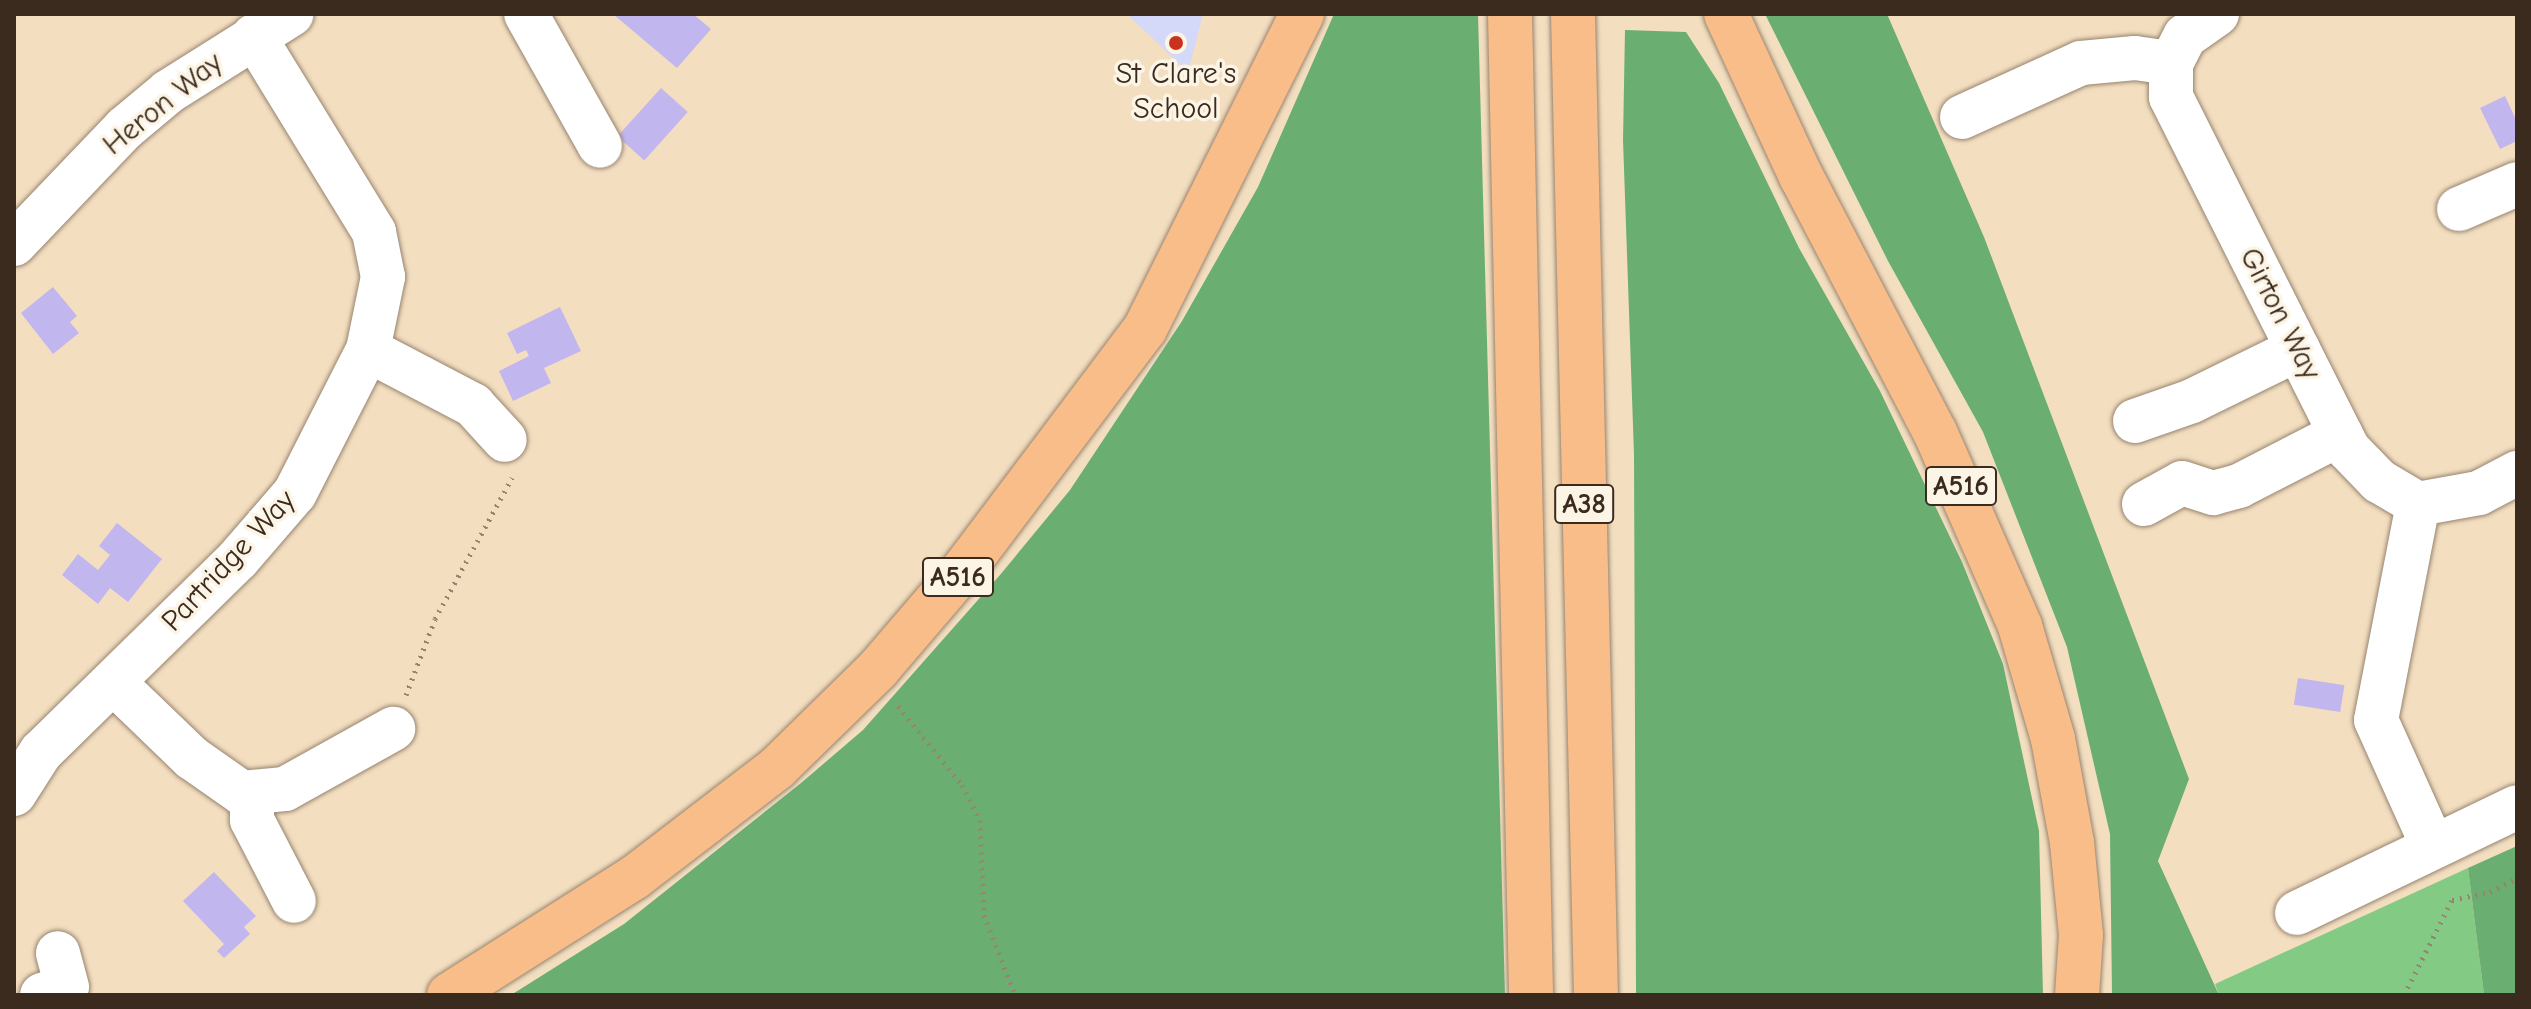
<!DOCTYPE html>
<html>
<head>
<meta charset="utf-8">
<style>
  body { margin:0 }
  #map { position:relative; width:2531px; height:1009px; overflow:hidden; background:#f3dec0; font-family:"Comic Neue",sans-serif }
  div>[style] { position:absolute }
  [style*='--x'] { left:calc(var(--x)*1px); top:calc(var(--y)*1px); width:calc(var(--w)*1px); rotate:calc(var(--a)*1deg) }
  .built>* { inset:0; background:#d4d8f9 }
  .green>* { inset:0; background:#83ca85 }
  .forest>* { inset:0; background:#6aae72 }
  .building>* { inset:0; background:#c2b6ef; transform-origin:0 0 }
  .path>* { height:5px; margin-top:-2.5px; transform-origin:0; background:repeating-linear-gradient(90deg,#97846f 0 2px,transparent 0 8px) }
  .roads { filter:drop-shadow(0 0 2px #97846f) drop-shadow(0 0 2px #97846f) }
  .minor>* { height:44px; margin:-22px; padding:0 22px; transform-origin:22px; border-radius:22px; background:#fff }
  .highway>* { height:44px; margin:-22px; padding:0 22px; transform-origin:22px; border-radius:22px; background:#f8bd88 }
  .dots>* { width:22px; height:22px; translate:-50% -50%; box-sizing:border-box; border:4px solid #fcf5e5; border-radius:50% }
  span { translate:-50% -50%; white-space:nowrap; text-align:center; line-height:1.15; -webkit-text-stroke:7px #fcf5e5; paint-order:stroke }
  .shield-label span { padding:2px 6px; background:#fcf5e5; border:2px solid; border-radius:6px; -webkit-text-stroke-width:0 }
  .shield-label { font-size:28px; color:#3b2a1e; font-weight:700 }
  .poi-label { font-size:30px; color:#3b2a1e }
  .street-label { font-size:30px; color:#3b2a1e }
  .frame { position:absolute; inset:0; border:16px solid #3b2a1e; pointer-events:none }
</style>
</head>
<body>
<div id="map">
  <div class="built">
    <div style="clip-path:polygon(1127px 14px,1203px 14px,1188px 72px)"></div>
  </div>
  <div class="green">
    <div style="clip-path:polygon(2468px 868px,2484px 995px,2219px 995px,2215px 984px)"></div>
  </div>
  <div class="forest">
    <div style="clip-path:polygon(1334px 14px,1478px 14px,1505px 995px,511px 995px,624px 924px,801px 783px,863px 730px,1000px 575px,1070px 490px,1182px 321px,1258px 187px)"></div>
    <div style="clip-path:polygon(1765px 14px,1887px 14px,1984px 237px,2189px 779px,2158px 861px,2219px 995px,2112px 995px,2110px 834px,2067px 647px,1983px 432px,1888px 261px)"></div>
    <div style="clip-path:polygon(1625px 30px,1686px 32px,1719px 83px,1799px 248px,1880px 391px,1962px 562px,2003px 664px,2039px 831px,2043px 995px,1636px 995px,1634px 454px,1623px 140px)"></div>
    <div style="clip-path:polygon(2517px 846px,2517px 995px,2484px 995px,2468px 868px)"></div>
  </div>
  <div class="building">
    <div style="clip-path:polygon(613px 14px,693px 14px,711px 29px,677px 68px)"></div>
    <div style="left:661px;top:88px;width:36px;height:65px;rotate:42deg"></div>
    <div style="clip-path:polygon(2505px 96px,2517px 122px,2517px 141px,2500px 149px,2480px 108px)"></div>
    <div style="clip-path:polygon(53px 287px,77px 316px,70px 322px,79px 333px,53px 354px,21px 313px)"></div>
    <div style="clip-path:polygon(560px 307px,581px 351px,544px 368px,551px 383px,513px 401px,499px 371px,529px 356px,526px 350px,517px 354px,507px 333px)"></div>
    <div style="clip-path:polygon(117px 523px,162px 559px,128px 602px,110px 588px,98px 604px,62px 575px,78px 554px,98px 570px,110px 555px,99px 546px)"></div>
    <div style="left:2298px;top:678px;width:47px;height:27px;rotate:9deg"></div>
    <div style="clip-path:polygon(214px 872px,256px 916px,244px 927px,250px 934px,224px 958px,217px 951px,224px 944px,183px 901px)"></div>
  </div>
  <div class="path">
    <div style="--x:406;--y:695;--w:81;--a:-69.1"></div>
    <div style="--x:435;--y:619;--w:161;--a:-61.4"></div>
    <div style="--x:898;--y:706;--w:102;--a:51"></div>
    <div style="--x:962;--y:785;--w:39;--a:63"></div>
    <div style="--x:980;--y:820;--w:95;--a:87.6"></div>
    <div style="--x:984;--y:915;--w:86;--a:68.8"></div>
    <div style="--x:2404;--y:995;--w:106;--a:-63.2"></div>
    <div style="--x:2452;--y:900;--w:39;--a:-12"></div>
    <div style="--x:2490;--y:892;--w:30;--a:-27"></div>
  </div>
  <div class="roads">
    <div class="minor">
      <div style="--x:526;--y:14;--w:151;--a:60.7"></div>
      <div style="--x:2217;--y:14;--w:39;--a:145"></div>
      <div style="--x:2185;--y:36;--w:30;--a:117"></div>
      <div style="--x:2171;--y:63;--w:34;--a:90"></div>
      <div style="--x:2171;--y:97;--w:394;--a:63.3"></div>
      <div style="--x:2348;--y:449;--w:45;--a:45.9"></div>
      <div style="--x:2379;--y:481;--w:45;--a:30.5"></div>
      <div style="--x:2418;--y:504;--w:62;--a:-10.2"></div>
      <div style="--x:2479;--y:493;--w:43;--a:-27.8"></div>
      <div style="--x:1962;--y:117;--w:131;--a:-24.4"></div>
      <div style="--x:2081;--y:63;--w:54;--a:-5.3"></div>
      <div style="--x:2135;--y:58;--w:36;--a:8"></div>
      <div style="--x:2459;--y:209;--w:63;--a:-23.3"></div>
      <div style="--x:14;--y:244;--w:161;--a:-46.3"></div>
      <div style="--x:125;--y:128;--w:56;--a:-39.9"></div>
      <div style="--x:168;--y:92;--w:146;--a:-32.2"></div>
      <div style="--x:368;--y:350;--w:119;--a:27.6"></div>
      <div style="--x:473;--y:405;--w:47;--a:47.6"></div>
      <div style="--x:2135;--y:421;--w:60;--a:-19.3"></div>
      <div style="--x:2192;--y:401;--w:118;--a:-26.1"></div>
      <div style="--x:2144;--y:504;--w:43;--a:-28.9"></div>
      <div style="--x:2182;--y:483;--w:33;--a:18"></div>
      <div style="--x:2213;--y:493;--w:27;--a:-15"></div>
      <div style="--x:2239;--y:486;--w:114;--a:-27.2"></div>
      <div style="--x:2418;--y:504;--w:220;--a:101"></div>
      <div style="--x:2376;--y:720;--w:139;--a:65.8"></div>
      <div style="--x:113;--y:682;--w:110;--a:43.9"></div>
      <div style="--x:192;--y:758;--w:61;--a:35"></div>
      <div style="--x:242;--y:793;--w:43;--a:-5.3"></div>
      <div style="--x:285;--y:789;--w:124;--a:-29.1"></div>
      <div style="--x:14;--y:794;--w:50;--a:-57.3"></div>
      <div style="--x:41;--y:752;--w:276;--a:-44.4"></div>
      <div style="--x:238;--y:559;--w:87;--a:-49.2"></div>
      <div style="--x:295;--y:493;--w:161;--a:-63"></div>
      <div style="--x:368;--y:350;--w:75;--a:-78.4"></div>
      <div style="--x:383;--y:277;--w:46;--a:-101.3"></div>
      <div style="--x:374;--y:232;--w:230;--a:-121.5"></div>
      <div style="--x:252;--y:795;--w:25;--a:90"></div>
      <div style="--x:252;--y:820;--w:91;--a:62.6"></div>
      <div style="--x:2297;--y:913;--w:244;--a:-25.7"></div>
      <div style="--x:42;--y:995;--w:26;--a:-18"></div>
      <div style="--x:67;--y:987;--w:35;--a:-105"></div>
    </div>
    <div class="highway">
      <div style="--x:1510;--y:14;--w:981;--a:88.77"></div>
      <div style="--x:1573;--y:14;--w:981;--a:88.66"></div>
      <div style="--x:1726;--y:14;--w:179;--a:65.2"></div>
      <div style="--x:1801;--y:176;--w:289;--a:62.4"></div>
      <div style="--x:1935;--y:432;--w:212;--a:66.3"></div>
      <div style="--x:2020;--y:626;--w:118;--a:73.7"></div>
      <div style="--x:2053;--y:739;--w:106;--a:79.6"></div>
      <div style="--x:2072;--y:843;--w:92;--a:84.4"></div>
      <div style="--x:2081;--y:935;--w:60;--a:93.8"></div>
      <div style="--x:449;--y:995;--w:220;--a:-32.4"></div>
      <div style="--x:635;--y:877;--w:179;--a:-37.5"></div>
      <div style="--x:777;--y:768;--w:141;--a:-44.4"></div>
      <div style="--x:878;--y:669;--w:137;--a:-49.4"></div>
      <div style="--x:967;--y:565;--w:296;--a:-53"></div>
      <div style="--x:1145;--y:329;--w:352;--a:-63.5"></div>
    </div>
  </div>
  <div class="dots">
    <div style="left:1176px;top:43px;background:#c8321e"></div>
  </div>
  <div class="shield-label">
    <span style="left:1961px;top:486px">A516</span>
    <span style="left:1584px;top:504px">A38</span>
    <span style="left:958px;top:577px">A516</span>
  </div>
  <div class="poi-label">
    <span style="left:1176px;top:91px">St Clare's<br>School</span>
  </div>
  <div class="street-label">
    <span style="left:163px;top:104px;rotate:-39deg">Heron Way</span>
    <span style="left:2280px;top:314px;rotate:63deg">Girton Way</span>
    <span style="left:229px;top:561px;rotate:-47deg">Partridge Way</span>
  </div>
  <div class="frame"></div>
</div>
</body>
</html>
